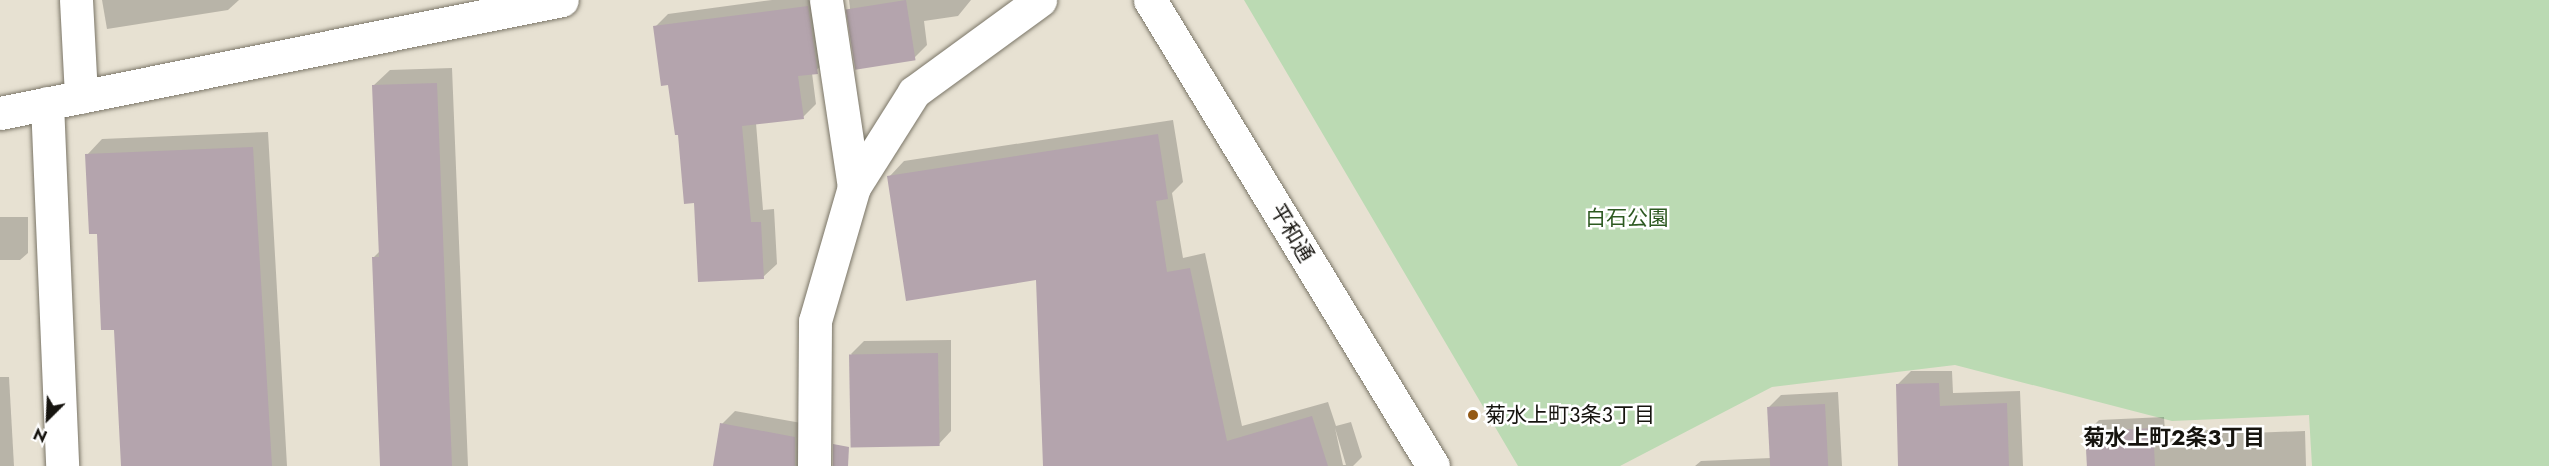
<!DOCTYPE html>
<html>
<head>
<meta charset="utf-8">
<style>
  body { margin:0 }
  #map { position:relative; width:2549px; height:466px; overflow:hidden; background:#e7e1d2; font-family:Jost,"Noto Sans JP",sans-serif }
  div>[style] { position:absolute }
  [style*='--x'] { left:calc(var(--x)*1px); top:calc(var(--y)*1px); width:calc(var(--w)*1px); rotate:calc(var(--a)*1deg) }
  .green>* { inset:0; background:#bbdab3 }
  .shadow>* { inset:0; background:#0003 }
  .building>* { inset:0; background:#b4a4ad; transform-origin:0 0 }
  .roads { filter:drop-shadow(0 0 2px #7a7567) drop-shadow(0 0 2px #7a7567) }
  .minor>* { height:33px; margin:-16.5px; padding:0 16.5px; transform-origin:16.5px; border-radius:16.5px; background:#fff }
  .dots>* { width:16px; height:16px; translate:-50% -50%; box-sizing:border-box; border:3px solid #fff; border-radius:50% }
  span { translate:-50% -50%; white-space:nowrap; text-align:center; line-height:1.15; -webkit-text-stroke:5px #fff; paint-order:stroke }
  .park-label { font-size:21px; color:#2d5921 }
  .street-label { font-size:21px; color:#16140f }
  .poi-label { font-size:21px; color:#16140f }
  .left { translate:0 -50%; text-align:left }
  .neighbourhood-label { font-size:22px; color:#16140f; font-weight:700 }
  .north { position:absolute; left:18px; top:388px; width:60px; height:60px; -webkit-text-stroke:4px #fff; paint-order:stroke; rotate:204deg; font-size:16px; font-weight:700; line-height:24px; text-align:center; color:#16140f }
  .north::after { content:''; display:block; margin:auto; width:21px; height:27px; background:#16140f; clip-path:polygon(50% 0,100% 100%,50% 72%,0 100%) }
</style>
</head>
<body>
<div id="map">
  <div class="green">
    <div style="clip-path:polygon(1244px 0,2549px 0,2549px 466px,2312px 466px,2309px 415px,2172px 421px,1955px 365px,1772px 387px,1620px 466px,1518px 466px)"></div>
  </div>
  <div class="shadow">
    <div style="clip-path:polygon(102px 0,239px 0,228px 10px,107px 29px)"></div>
    <div style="clip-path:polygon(772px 0,822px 0,831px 59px,812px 73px,816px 104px,803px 117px,756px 123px,763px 210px,774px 209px,777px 264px,763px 277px,696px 202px,655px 27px,668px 14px)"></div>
    <div style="clip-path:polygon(849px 0,971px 0,958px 16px,924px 21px,927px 45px,914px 58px,857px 67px)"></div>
    <div style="clip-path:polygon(452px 68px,468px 466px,381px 466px,373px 258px,380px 251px,373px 86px,390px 70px)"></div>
    <div style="clip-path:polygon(evenodd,1173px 120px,1183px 182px,1172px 193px,1183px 258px,1205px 253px,1242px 426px,1328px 402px,1336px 426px,1351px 422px,1362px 457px,1353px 466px,1045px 466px,1037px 279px,889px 177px,904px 161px,1173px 120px,1335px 428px,1346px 465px,1343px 465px,1335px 428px)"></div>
    <div style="clip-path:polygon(268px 132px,287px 466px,122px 466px,116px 328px,87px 155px,102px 139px)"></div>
    <div style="clip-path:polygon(0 217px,28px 217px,28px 253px,20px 260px,0 260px)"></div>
    <div style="clip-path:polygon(951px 340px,951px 431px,938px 445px,851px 354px,864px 341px)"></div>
    <div style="clip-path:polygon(1911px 371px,1952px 371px,1953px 393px,2020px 391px,2023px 466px,1900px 466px,1898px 384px)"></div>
    <div style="clip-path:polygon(0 377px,9px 377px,14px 466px,0 466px)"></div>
    <div style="clip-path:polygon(1838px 392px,1842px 466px,1695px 466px,1701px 461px,1771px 458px,1768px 408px,1781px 395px)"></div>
    <div style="clip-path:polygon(735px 411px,807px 424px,799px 466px,714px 466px,722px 424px)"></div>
    <div style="clip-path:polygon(2164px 417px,2165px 432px,2250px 428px,2250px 433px,2305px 431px,2306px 466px,2089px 466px,2087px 432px,2099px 420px)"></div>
  </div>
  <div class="building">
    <div style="left:906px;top:0;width:61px;height:61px;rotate:81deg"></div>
    <div style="clip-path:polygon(808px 6px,818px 74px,798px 76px,804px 119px,742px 126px,751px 222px,761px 222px,764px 279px,698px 282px,694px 203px,684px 204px,678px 135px,675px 135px,668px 85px,661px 86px,653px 26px)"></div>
    <div style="clip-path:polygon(437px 83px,452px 466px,380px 466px,372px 257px,379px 257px,372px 85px)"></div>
    <div style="clip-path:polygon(1158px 134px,1168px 199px,1156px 201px,1167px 272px,1190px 268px,1227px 441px,1312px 416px,1328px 466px,1043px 466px,1036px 280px,906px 301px,887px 176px)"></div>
    <div style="clip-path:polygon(253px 147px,272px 466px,121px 466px,114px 330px,101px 330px,97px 234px,89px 234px,85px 154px)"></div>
    <div style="left:938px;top:353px;width:93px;height:89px;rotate:89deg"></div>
    <div style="clip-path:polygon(1939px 383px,1940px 406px,2007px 403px,2009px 466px,1898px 466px,1896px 384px)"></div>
    <div style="left:1825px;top:404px;width:62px;height:58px;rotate:87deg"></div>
    <div style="clip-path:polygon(720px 423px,795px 437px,795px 466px,713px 466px)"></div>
    <div style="left:2153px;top:428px;width:38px;height:68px;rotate:87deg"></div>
    <div style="clip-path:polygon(833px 444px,849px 447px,848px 466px,833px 466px)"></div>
  </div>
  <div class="roads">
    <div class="minor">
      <div style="--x:76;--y:0;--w:97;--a:87"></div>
      <div style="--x:826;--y:0;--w:189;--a:81.5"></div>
      <div style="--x:1150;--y:0;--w:545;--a:58.73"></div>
      <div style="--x:47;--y:103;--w:363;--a:87.6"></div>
      <div style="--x:0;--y:113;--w:573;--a:-11.37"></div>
      <div style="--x:814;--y:466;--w:145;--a:-89.6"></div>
      <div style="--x:815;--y:321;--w:140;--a:-73.8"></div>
      <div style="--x:854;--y:187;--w:112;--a:-57.7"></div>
      <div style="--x:914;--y:92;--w:156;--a:-36.1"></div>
    </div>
  </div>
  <div class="dots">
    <div style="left:1473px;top:415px;background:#935916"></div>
  </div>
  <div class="park-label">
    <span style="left:1627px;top:218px">白石公園</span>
  </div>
  <div class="street-label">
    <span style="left:1292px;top:233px;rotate:59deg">平和通</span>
  </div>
  <div class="poi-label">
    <span class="left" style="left:1485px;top:415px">菊水上町3条3丁目</span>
  </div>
  <div class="neighbourhood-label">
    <span style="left:2174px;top:438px">菊水上町2条3丁目</span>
  </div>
  <div class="north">N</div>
</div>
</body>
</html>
